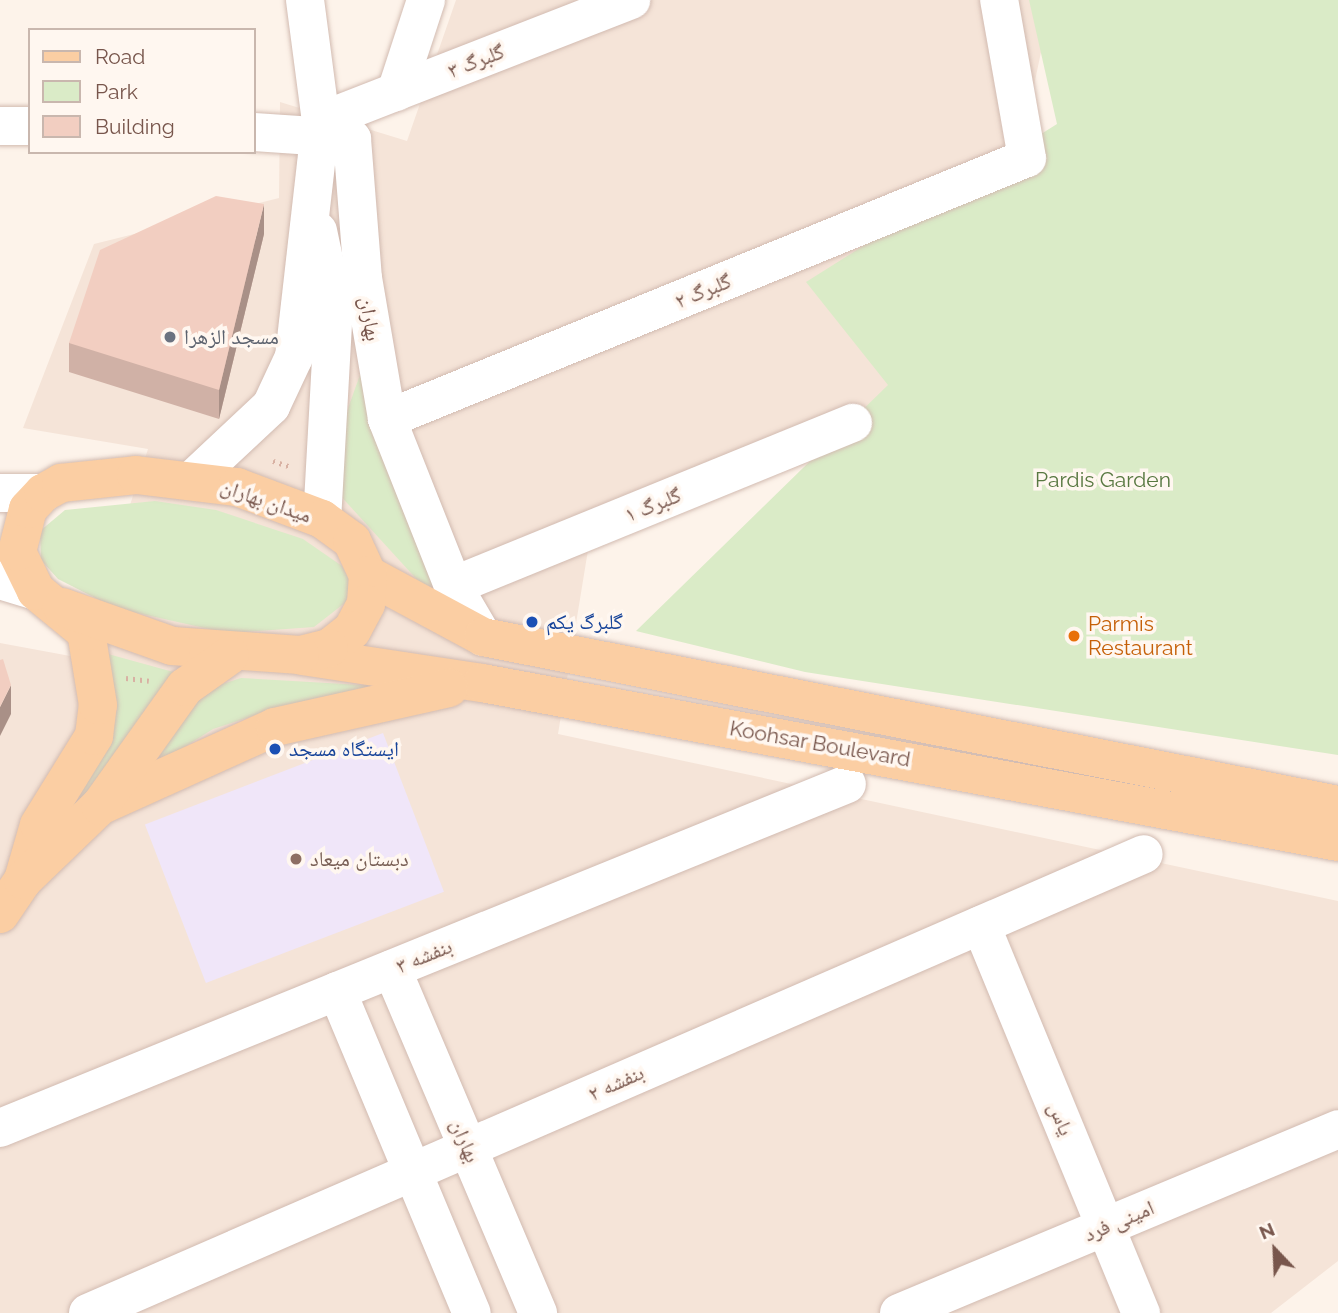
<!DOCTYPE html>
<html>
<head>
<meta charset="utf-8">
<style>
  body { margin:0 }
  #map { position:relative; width:1338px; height:1313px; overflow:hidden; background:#fdf3ea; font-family:Raleway,"Noto Naskh Arabic",sans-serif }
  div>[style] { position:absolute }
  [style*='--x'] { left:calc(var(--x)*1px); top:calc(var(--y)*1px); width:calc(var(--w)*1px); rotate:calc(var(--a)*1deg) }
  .residential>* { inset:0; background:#f5e4d8 }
  .education>* { inset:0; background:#f0e6f9; transform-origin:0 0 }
  .green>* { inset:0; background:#daebc7 }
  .path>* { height:4.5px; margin-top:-2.25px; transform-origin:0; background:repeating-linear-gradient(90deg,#d8b1a3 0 2px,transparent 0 7px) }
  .roads { filter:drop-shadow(0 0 2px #d2bbb1) drop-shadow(0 0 2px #d2bbb1) }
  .minor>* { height:38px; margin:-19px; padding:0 19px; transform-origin:19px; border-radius:19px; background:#fff }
  .major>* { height:38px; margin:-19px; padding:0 19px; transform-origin:19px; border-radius:19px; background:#fbcea3 }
  .wall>* { inset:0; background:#d0b1a6 }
  .shaded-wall>* { inset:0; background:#a99087 }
  .building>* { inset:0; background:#f2cec1 }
  .dots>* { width:19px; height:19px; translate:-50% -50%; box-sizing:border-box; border:4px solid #fff7f0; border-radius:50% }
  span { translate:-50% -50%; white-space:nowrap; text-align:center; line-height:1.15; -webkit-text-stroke:7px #fff7f0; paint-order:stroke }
  .street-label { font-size:21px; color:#78564c }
  .worship-label { font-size:21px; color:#5b616d }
  .left { translate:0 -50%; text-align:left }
  .park-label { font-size:21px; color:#587841 }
  .transit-label { font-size:21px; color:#164399 }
  .food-label { font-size:21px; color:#c56008 }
  .education-label { font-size:21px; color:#785e54 }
  .legend { position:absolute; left:28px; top:28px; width:228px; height:126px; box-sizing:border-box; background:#fff7f0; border:2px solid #c9b7ae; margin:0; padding:9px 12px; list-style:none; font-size:21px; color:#78564c }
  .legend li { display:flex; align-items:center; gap:14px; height:35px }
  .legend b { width:35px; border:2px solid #c9b7ae }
  .north { position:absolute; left:1240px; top:1215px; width:70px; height:70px; -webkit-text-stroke:5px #fff7f0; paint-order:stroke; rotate:337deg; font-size:19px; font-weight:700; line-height:28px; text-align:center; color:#78564c }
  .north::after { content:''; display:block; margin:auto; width:24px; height:32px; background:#78564c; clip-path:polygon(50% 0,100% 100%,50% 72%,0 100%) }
</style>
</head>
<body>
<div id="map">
  <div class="residential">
    <div style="clip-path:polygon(456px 0,1052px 0,995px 270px,938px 410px,588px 550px,558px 734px,1338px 901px,1338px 1261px,1271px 1313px,0 1313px,0 643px,81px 658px,148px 449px,23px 428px,94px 244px,279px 198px,280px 102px,407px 141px)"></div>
  </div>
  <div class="education">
    <div style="left:383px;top:733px;width:170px;height:255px;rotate:69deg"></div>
  </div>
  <div class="green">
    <div style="clip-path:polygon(1029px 0,1338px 0,1338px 755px,805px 672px,636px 631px,888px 385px,806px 282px,1057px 124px)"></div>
    <div style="clip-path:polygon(361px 372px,454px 611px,432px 596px,337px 492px,346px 414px)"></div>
    <div style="clip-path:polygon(155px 501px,216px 510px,303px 539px,342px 566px,350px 582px,346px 602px,314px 627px,227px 633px,115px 608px,58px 579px,41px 560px,40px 531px,65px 510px)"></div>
    <div style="clip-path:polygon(108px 654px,177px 673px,47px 844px,113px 733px,117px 707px)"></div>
    <div style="clip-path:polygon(241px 678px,396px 687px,281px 707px,213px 729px,134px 779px,207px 689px)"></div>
  </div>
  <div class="path">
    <div style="--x:273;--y:461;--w:19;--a:18"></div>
    <div style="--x:126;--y:678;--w:23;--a:7"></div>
  </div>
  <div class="roads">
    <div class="minor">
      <div style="--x:305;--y:0;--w:122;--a:82.5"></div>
      <div style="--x:321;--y:121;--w:36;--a:30"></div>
      <div style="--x:352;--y:139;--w:139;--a:85.5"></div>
      <div style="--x:363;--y:278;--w:143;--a:80.3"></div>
      <div style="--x:387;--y:419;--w:180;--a:68.4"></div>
      <div style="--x:453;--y:586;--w:59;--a:59.5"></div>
      <div style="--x:396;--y:92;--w:97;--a:-71.9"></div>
      <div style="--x:0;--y:126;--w:30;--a:0"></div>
      <div style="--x:254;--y:132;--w:89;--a:3.9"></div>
      <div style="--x:318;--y:231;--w:77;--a:78"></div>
      <div style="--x:334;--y:306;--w:213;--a:93.2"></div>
      <div style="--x:387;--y:419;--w:691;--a:-22.19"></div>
      <div style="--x:1027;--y:158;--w:160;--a:-100"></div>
      <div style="--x:193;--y:479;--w:107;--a:-43.1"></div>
      <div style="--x:271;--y:406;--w:54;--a:-64.9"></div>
      <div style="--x:294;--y:357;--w:238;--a:-83.5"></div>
      <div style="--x:321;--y:121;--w:333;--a:-21.3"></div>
      <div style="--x:0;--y:493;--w:43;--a:0"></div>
      <div style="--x:0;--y:580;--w:38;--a:17"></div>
      <div style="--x:453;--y:586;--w:432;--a:-22.2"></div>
      <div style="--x:981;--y:925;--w:420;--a:67.6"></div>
      <div style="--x:392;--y:969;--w:374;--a:67"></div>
      <div style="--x:337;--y:991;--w:349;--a:67.3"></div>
      <div style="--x:0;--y:1128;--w:914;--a:-22.1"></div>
      <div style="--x:88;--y:1313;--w:1151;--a:-23.49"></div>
      <div style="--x:899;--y:1313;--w:476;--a:-22.7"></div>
    </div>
    <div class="major">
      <div style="--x:368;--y:575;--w:131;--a:28.3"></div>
      <div style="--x:483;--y:637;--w:871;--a:11.12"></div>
      <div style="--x:303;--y:656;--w:181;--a:8.6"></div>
      <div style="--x:482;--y:683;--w:871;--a:10.52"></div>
      <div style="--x:100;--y:806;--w:192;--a:-24.3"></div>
      <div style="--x:275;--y:727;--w:178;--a:-12.6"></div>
      <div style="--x:23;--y:880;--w:57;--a:-73.8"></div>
      <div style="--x:39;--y:825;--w:105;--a:-58.3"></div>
      <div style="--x:94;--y:736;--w:31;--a:-83"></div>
      <div style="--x:98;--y:705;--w:74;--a:-99.3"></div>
      <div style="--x:86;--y:632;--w:65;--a:-140.6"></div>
      <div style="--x:36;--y:591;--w:43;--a:-116"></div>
      <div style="--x:17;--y:552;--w:44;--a:-75.7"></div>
      <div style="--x:28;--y:509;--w:22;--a:-47"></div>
      <div style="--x:43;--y:493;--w:21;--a:-29"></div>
      <div style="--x:61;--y:483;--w:75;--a:-6.1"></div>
      <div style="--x:136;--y:475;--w:102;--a:6.8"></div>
      <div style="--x:237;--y:487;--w:91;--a:20.6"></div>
      <div style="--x:322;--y:519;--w:37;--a:36"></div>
      <div style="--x:352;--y:541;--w:38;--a:65"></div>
      <div style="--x:368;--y:575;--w:29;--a:94"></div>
      <div style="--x:366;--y:604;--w:30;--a:118"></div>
      <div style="--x:352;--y:630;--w:29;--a:142"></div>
      <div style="--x:329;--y:648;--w:30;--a:166"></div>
      <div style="--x:300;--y:655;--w:128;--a:-176"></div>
      <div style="--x:172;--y:646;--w:117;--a:-160.5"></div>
      <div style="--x:0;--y:914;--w:41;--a:-55.9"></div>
      <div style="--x:23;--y:880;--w:107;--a:-43.9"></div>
      <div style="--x:100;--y:806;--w:146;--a:-54.5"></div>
      <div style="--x:185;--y:687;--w:55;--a:-35.4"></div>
    </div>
  </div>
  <div class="wall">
    <div style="clip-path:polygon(264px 234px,219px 419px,69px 372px,69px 343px)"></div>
  </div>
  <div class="shaded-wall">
    <div style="clip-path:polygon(264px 204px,264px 234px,219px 419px,219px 390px)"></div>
    <div style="clip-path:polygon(11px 685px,11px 714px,0 736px,0 762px,0 707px)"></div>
  </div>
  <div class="building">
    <div style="clip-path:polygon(216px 196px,264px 204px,219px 390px,69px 343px,100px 250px)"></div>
    <div style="clip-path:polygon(3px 659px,11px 685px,0 707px,0 660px)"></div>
  </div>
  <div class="dots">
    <div style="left:170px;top:337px;background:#6b7280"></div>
    <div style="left:532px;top:622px;background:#1a4fb4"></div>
    <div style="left:1074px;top:636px;background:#e8710a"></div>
    <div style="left:275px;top:749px;background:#1a4fb4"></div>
    <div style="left:296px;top:859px;background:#8d6e63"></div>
  </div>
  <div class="street-label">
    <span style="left:476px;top:61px;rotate:-21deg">گلبرگ ۳</span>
    <span style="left:703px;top:291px;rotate:-22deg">گلبرگ ۲</span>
    <span style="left:370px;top:319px;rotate:81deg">بهاران</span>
    <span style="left:266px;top:501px;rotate:19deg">میدان بهاران</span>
    <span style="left:653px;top:505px;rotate:-22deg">گلبرگ ۱</span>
    <span style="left:820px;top:744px;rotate:10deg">Koohsar Boulevard</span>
    <span style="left:424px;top:956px;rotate:-22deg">بنفشه ۳</span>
    <span style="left:616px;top:1083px;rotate:-24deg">بنفشه ۲</span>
    <span style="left:1061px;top:1119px;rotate:68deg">یاس</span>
    <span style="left:465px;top:1141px;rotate:67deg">بهاران</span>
    <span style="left:1119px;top:1221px;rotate:-23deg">امینی فرد</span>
  </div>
  <div class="worship-label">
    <span class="left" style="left:184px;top:337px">مسجد الزهرا</span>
  </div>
  <div class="park-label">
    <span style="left:1103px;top:480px">Pardis Garden</span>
  </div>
  <div class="transit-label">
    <span class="left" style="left:546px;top:622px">گلبرگ یکم</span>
    <span class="left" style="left:289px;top:749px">ایستگاه مسجد</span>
  </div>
  <div class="food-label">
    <span class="left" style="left:1088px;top:636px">Parmis<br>Restaurant</span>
  </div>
  <div class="education-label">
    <span class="left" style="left:310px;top:859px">دبستان میعاد</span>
  </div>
  <ul class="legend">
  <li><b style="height:9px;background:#fbcea3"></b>Road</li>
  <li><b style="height:19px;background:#daebc7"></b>Park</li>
  <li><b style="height:19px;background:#f2cec1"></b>Building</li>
  </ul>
  <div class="north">N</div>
</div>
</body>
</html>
